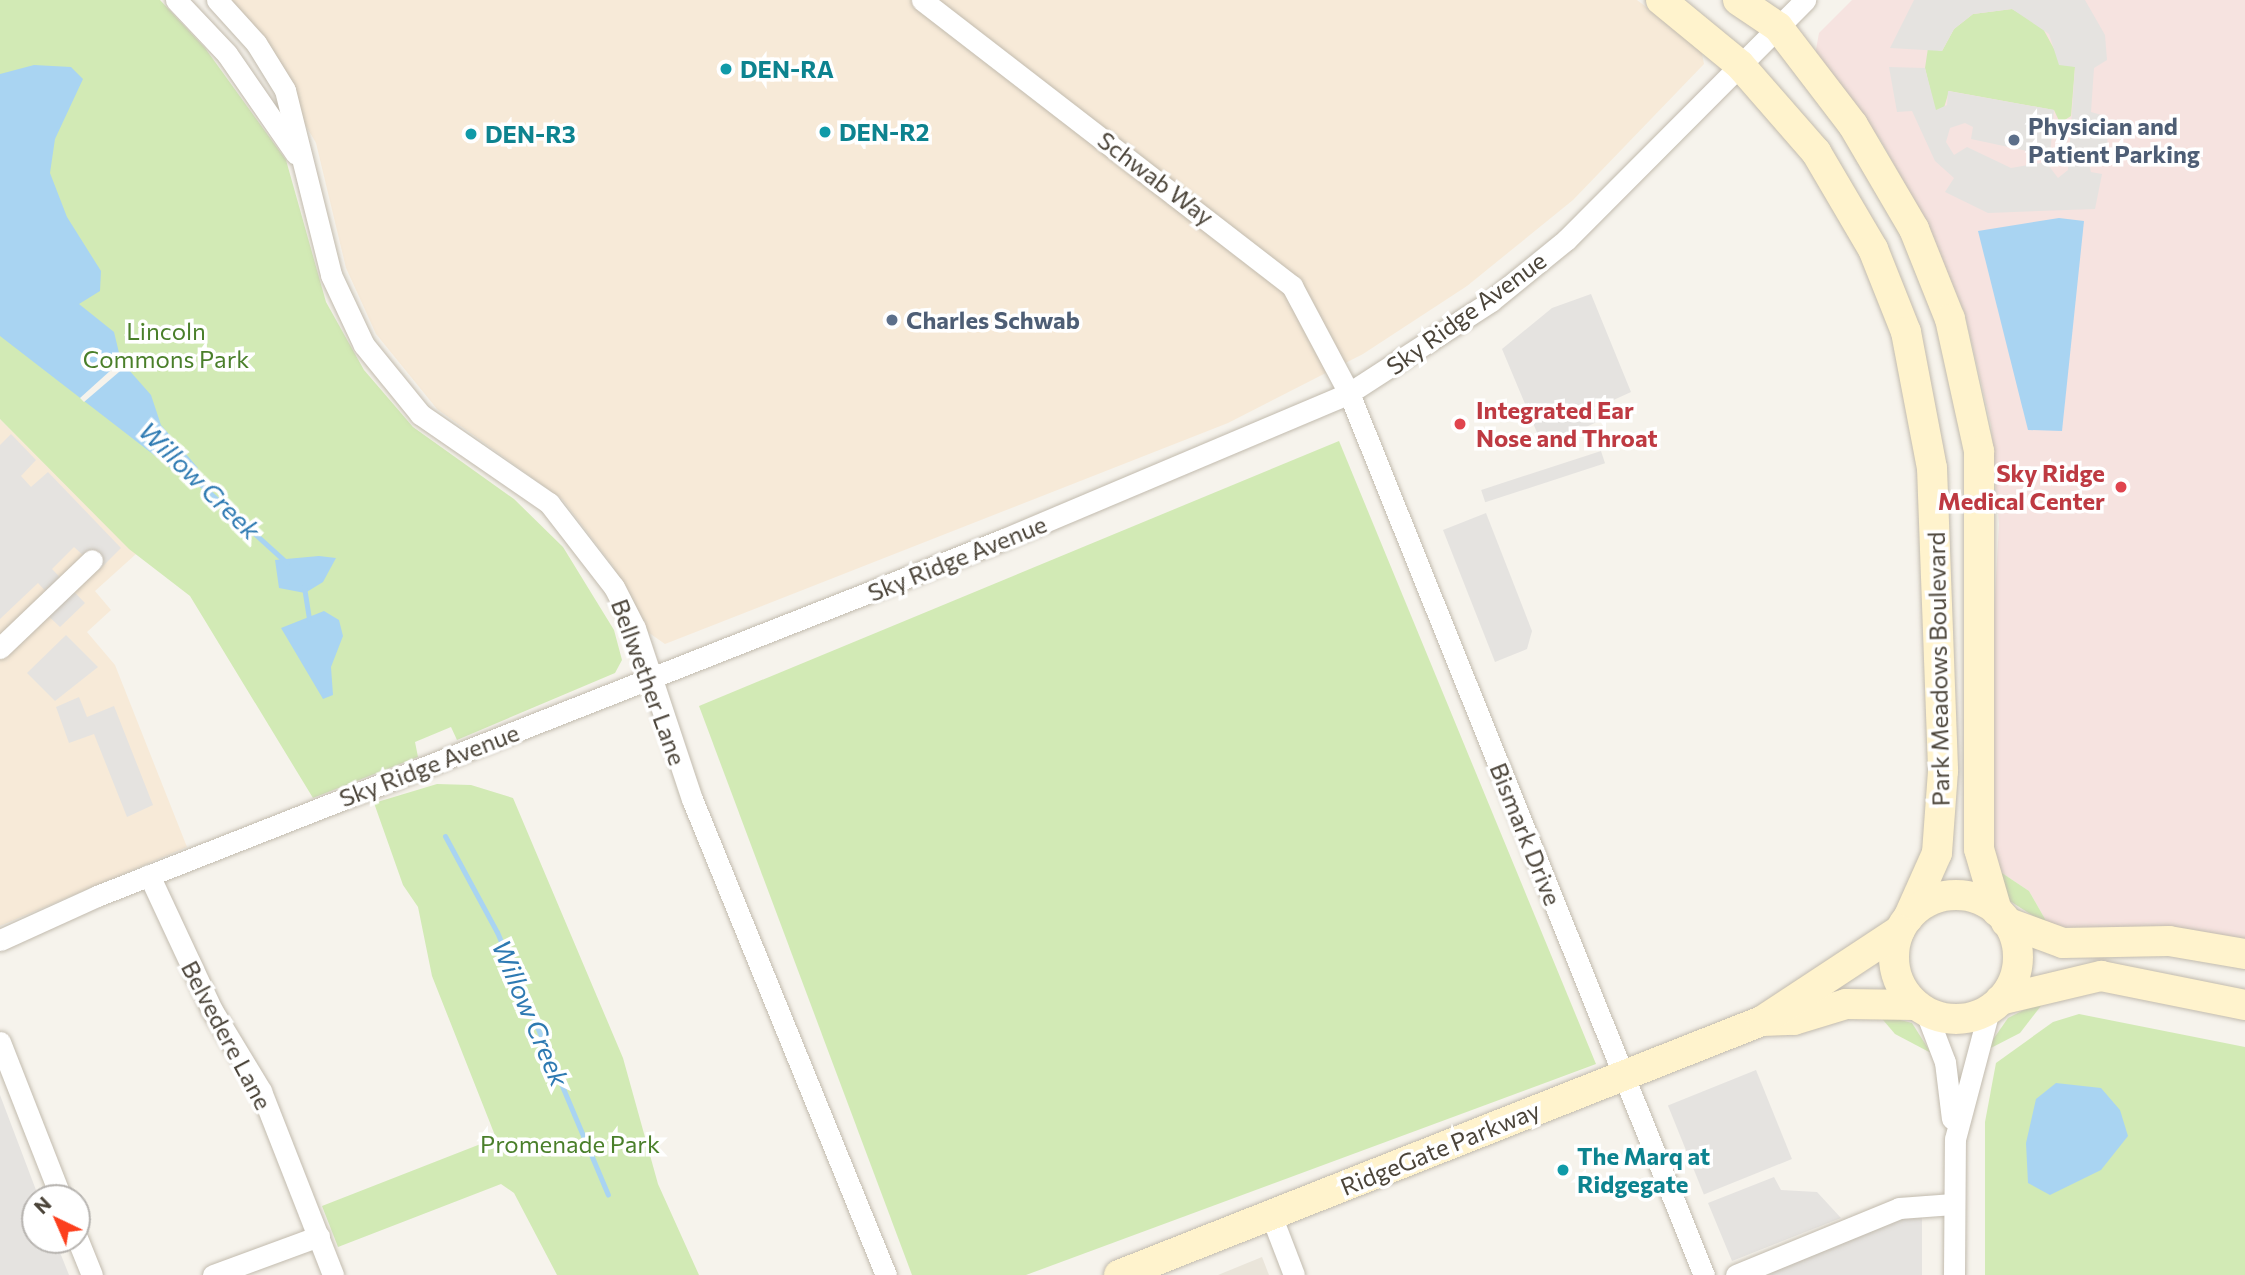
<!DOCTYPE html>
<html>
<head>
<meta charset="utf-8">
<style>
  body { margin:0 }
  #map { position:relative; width:2245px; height:1275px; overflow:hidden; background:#f6f3ec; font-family:Commissioner,sans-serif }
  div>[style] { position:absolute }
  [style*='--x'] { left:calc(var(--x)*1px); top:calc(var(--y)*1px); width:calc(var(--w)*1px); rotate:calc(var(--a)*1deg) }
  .residential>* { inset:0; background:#eae5da }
  .commercial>* { inset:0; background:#f7ead8 }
  .medical>* { inset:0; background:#f6e3e0 }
  .green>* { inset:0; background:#d2eab5 }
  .parking>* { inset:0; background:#e5e3e0; transform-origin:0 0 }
  .water>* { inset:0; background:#a9d4f2 }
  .pier>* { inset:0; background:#f6f3ec }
  .stream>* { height:5px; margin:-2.5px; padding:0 2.5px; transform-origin:2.5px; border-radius:2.5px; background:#a9d4f2 }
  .roads { filter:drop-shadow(0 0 2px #c2bbae) drop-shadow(0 0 2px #c2bbae) }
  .street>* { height:21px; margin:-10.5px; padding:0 10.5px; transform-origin:10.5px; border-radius:10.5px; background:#fff }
  .secondary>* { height:30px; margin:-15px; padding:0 15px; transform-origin:15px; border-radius:15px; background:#fff3cd }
  .secondary>.ring { margin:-15px; padding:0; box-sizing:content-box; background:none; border:30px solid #fff3cd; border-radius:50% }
  .dots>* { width:19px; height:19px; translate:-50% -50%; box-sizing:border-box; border:4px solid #fff; border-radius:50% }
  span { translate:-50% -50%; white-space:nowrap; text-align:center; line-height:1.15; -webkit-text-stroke:7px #fff; paint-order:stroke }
  .culture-label { font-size:24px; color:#0d838f; font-weight:700 }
  .left { translate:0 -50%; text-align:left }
  .service-label { font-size:24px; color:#4e5e75; font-weight:700 }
  .street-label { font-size:24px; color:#4b4439 }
  .park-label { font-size:24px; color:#4a7f2a }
  .health-label { font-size:24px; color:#be3a42; font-weight:700 }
  .right { translate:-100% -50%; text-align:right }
  .water-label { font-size:26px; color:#2e7ab2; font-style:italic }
  .north { position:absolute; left:21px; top:1184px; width:70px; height:70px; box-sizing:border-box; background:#fff; border:2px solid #b7b4b0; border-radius:50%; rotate:316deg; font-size:19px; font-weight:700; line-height:28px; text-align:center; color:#4b4439 }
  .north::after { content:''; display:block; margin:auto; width:24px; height:32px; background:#fc3f1d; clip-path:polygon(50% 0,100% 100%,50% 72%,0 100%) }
</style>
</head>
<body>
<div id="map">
  <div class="residential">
    <div style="clip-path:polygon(1262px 1257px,1269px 1275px,1218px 1275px)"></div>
  </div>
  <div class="commercial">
    <div style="clip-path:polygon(232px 0,1637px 0,1701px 49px,1704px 64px,1573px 200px,1467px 286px,1363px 354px,1228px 423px,665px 644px,645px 630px,613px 566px,562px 499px,437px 409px,376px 334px,346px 268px,316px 143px)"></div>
    <div style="clip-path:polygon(0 419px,136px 554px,95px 591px,111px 610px,87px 632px,115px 665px,187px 847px,0 926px)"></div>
  </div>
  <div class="medical">
    <div style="clip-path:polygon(1852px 0,2245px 0,2245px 945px,2081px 936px,2049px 926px,2029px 891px,1993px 867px,1988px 719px,1999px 524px,1991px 425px,1965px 314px,1924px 218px,1880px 139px,1815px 55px,1819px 33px)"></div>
  </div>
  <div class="green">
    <div style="clip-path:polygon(0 0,160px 0,205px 48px,286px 160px,326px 302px,364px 370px,413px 427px,514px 499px,563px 547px,614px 630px,622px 660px,615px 673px,457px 740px,451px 727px,415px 742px,418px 757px,313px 798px,190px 596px,129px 549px,0 419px)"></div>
    <div style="clip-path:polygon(2012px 9px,2041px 25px,2059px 58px,2075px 67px,2071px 116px,2060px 123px,2054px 110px,1949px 91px,1943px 111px,1935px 110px,1925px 68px,1928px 48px,1942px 51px,1954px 29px,1973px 14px)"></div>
    <div style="clip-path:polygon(1339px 441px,1596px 1064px,1026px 1275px,912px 1275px,699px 706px)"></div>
    <div style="clip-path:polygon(437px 784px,471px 785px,513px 798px,623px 1058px,658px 1184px,699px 1275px,557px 1275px,514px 1193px,501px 1184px,338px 1247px,322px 1206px,496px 1138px,432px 976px,418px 907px,403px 885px,374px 803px)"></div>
    <div style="clip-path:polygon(1993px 867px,2029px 891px,2049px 926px,2010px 901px)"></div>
    <div style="clip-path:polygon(2047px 998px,2020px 1033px,1985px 1051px,2008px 1018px)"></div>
    <div style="clip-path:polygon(1878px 1014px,1912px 1023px,1931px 1053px,1895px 1034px)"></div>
    <div style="clip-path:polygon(2079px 1014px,2245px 1047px,2245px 1275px,1985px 1275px,1985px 1122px,1996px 1063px,2053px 1022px)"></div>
  </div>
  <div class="parking">
    <div style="clip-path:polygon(1914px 0,2085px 0,2105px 35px,2107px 60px,2094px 68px,2091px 112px,2108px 117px,2107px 158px,2089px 163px,2091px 172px,2102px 174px,2095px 209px,1988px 213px,1945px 192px,1954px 178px,1935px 161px,1912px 111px,1897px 112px,1889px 67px,1925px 68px,1936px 110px,1947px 105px,1948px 91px,2054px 110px,2050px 156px,1971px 139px,1973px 127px,1965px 123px,1950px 128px,1946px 142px,1954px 155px,1967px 147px,2011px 168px,2046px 162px,2058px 178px,2068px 170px,2075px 67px,2059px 65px,2049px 34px,2012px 9px,1973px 14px,1954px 29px,1942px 51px,1890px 48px)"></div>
    <div style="clip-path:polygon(1591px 294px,1631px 392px,1607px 403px,1612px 415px,1543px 447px,1502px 349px,1552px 308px)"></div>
    <div style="clip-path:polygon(11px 434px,36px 460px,21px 476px,31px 487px,48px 472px,121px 548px,99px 570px,74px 547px,52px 569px,85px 603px,60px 627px,41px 609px,52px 598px,38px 583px,0 619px,0 445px)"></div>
    <div style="left:1601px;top:451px;width:13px;height:126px;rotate:72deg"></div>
    <div style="clip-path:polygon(1486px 513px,1532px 631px,1527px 649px,1495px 662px,1443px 530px)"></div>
    <div style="clip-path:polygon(66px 635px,98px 667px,55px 701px,27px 673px)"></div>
    <div style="clip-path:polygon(79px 697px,87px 717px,114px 706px,153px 805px,127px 817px,94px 734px,69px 743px,56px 707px)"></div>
    <div style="left:1756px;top:1070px;width:96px;height:95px;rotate:68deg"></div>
    <div style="clip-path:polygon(0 1095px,39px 1198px,35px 1240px,55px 1240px,69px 1275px,0 1275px)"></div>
    <div style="clip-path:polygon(1774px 1177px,1781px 1190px,1817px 1192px,1841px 1218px,1732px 1261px,1708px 1203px)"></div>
    <div style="clip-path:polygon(1922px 1218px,1922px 1275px,1763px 1275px,1893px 1219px)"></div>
  </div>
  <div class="water">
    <div style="clip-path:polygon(34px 65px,71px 67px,83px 79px,55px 139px,50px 173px,67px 217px,101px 271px,100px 291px,79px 304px,114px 332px,121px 361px,151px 395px,161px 425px,198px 468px,185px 479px,0 336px,0 74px)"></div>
    <div style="clip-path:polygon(2059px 218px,2084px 221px,2062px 431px,2028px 430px,1978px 231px)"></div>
    <div style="clip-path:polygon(319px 556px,336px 558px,323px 582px,305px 593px,279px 588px,275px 560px)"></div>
    <div style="clip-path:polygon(324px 611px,339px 620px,343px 636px,331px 667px,333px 695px,323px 699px,281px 628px)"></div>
    <div style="clip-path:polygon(2056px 1083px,2101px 1088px,2120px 1110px,2128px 1136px,2101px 1170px,2050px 1195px,2028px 1183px,2026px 1143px,2036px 1099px)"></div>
  </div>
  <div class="pier">
    <div style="clip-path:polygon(121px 361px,126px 366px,84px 402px,80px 398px)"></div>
  </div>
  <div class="stream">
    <div style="--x:188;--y:473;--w:134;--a:42.3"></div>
    <div style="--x:304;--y:587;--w:32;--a:81"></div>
    <div style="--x:445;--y:836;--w:109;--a:61.6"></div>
    <div style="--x:497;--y:932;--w:285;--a:67.1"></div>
  </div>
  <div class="roads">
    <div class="street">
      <div style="--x:176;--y:0;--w:74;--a:46.6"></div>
      <div style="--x:227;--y:54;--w:121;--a:55.4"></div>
      <div style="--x:217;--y:0;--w:58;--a:47.8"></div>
      <div style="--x:256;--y:43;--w:55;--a:58.3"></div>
      <div style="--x:285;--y:90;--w:191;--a:76"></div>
      <div style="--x:331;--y:275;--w:77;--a:64.8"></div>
      <div style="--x:364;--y:345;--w:89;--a:50.9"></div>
      <div style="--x:420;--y:414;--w:157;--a:34.6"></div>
      <div style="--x:549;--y:503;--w:106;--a:52.3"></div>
      <div style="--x:614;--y:587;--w:46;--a:62.9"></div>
      <div style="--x:635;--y:628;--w:180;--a:71.6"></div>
      <div style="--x:692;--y:799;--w:514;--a:67.83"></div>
      <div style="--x:922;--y:0;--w:468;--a:37.7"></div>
      <div style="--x:1292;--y:286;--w:121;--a:62"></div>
      <div style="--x:1349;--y:393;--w:951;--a:68.08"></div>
      <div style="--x:0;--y:648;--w:127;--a:-43.7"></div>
      <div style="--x:149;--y:875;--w:149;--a:65"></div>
      <div style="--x:212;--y:1010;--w:95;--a:58.8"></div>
      <div style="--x:261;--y:1091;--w:198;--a:68.6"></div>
      <div style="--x:0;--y:940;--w:107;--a:-24.4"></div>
      <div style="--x:97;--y:896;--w:975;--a:-21.48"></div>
      <div style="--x:1004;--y:539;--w:375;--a:-22.9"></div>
      <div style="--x:1349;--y:393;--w:169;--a:-32.9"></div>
      <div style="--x:1491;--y:301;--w:97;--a:-39.1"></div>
      <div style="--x:1566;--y:240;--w:339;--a:-45.1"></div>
      <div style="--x:1925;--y:1010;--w:56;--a:69"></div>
      <div style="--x:1945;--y:1062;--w:57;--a:83"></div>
      <div style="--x:0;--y:1042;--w:168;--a:68.6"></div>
      <div style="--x:1271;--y:1215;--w:64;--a:69"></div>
      <div style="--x:77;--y:1238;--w:40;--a:68"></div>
      <div style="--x:213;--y:1275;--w:113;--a:-20.2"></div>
      <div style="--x:1736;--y:1275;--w:176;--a:-22.3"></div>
      <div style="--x:1899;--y:1208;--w:54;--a:-4.2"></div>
      <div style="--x:1954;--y:1275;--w:136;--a:-89.6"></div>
      <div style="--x:1955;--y:1139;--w:133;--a:-75.2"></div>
    </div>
    <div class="secondary">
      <div style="--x:1661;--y:0;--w:102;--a:39.4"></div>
      <div style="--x:1740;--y:65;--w:116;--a:48.9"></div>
      <div style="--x:1816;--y:152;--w:113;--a:59.6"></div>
      <div style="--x:1873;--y:249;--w:89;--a:68.3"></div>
      <div style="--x:1906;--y:332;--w:138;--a:79.2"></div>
      <div style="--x:1932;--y:468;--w:303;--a:87.9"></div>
      <div style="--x:1943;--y:771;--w:82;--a:94.2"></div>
      <div style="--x:1937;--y:853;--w:71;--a:114"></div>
      <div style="--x:1738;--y:0;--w:48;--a:34"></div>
      <div style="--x:1778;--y:27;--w:123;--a:52.6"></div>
      <div style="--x:1853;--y:125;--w:121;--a:59.6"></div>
      <div style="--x:1914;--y:229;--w:97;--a:68.2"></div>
      <div style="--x:1950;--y:319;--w:135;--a:77.6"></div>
      <div style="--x:1979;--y:451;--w:398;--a:90"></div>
      <div style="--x:1979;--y:849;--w:65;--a:73.8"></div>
      <div class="ring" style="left:1894px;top:895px;width:94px;height:94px"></div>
      <div style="--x:2006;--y:922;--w:61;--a:20.2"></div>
      <div style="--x:2063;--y:943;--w:106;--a:-1.1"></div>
      <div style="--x:2169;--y:941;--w:77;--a:9.7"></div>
      <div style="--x:2000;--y:1000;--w:104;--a:-13.4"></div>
      <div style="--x:2101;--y:976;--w:147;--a:11.4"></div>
      <div style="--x:1762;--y:1021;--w:32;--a:-2"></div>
      <div style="--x:1794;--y:1020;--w:54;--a:-17.1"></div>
      <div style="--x:1846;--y:1004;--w:69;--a:0.8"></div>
      <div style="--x:1119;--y:1275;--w:691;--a:-21.56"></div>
      <div style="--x:1762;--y:1021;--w:165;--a:-33.4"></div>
    </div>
  </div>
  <div class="dots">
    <div style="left:726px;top:69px;background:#0f9aa8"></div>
    <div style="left:825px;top:132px;background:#0f9aa8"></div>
    <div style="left:471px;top:134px;background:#0f9aa8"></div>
    <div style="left:2014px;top:140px;background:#5c6f8a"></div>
    <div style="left:892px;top:320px;background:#5c6f8a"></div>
    <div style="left:1460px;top:424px;background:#e0444e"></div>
    <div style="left:2121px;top:487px;background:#e0444e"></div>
    <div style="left:1563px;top:1170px;background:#0f9aa8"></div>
  </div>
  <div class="culture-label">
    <span class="left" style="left:740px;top:69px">DEN-RA</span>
    <span class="left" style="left:839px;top:132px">DEN-R2</span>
    <span class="left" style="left:485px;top:134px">DEN-R3</span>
    <span class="left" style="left:1577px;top:1170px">The Marq at<br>Ridgegate</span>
  </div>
  <div class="service-label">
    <span class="left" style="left:2028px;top:140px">Physician and<br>Patient Parking</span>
    <span class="left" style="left:906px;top:320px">Charles Schwab</span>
  </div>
  <div class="street-label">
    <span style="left:1156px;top:178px;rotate:37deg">Schwab Way</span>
    <span style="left:1466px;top:313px;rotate:-36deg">Sky Ridge Avenue</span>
    <span style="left:957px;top:558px;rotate:-22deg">Sky Ridge Avenue</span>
    <span style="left:1938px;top:669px;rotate:-91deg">Park Meadows Boulevard</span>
    <span style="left:649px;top:682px;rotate:70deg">Bellwether Lane</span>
    <span style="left:429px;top:765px;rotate:-21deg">Sky Ridge Avenue</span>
    <span style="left:1526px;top:834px;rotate:68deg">Bismark Drive</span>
    <span style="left:227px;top:1035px;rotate:62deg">Belvedere Lane</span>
    <span style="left:1440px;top:1148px;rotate:-22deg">RidgeGate Parkway</span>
  </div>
  <div class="park-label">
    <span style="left:166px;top:345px">Lincoln<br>Commons Park</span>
    <span style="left:570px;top:1144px">Promenade Park</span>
  </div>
  <div class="health-label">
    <span class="left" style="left:1476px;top:424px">Integrated Ear<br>Nose and Throat</span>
    <span class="right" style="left:2105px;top:487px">Sky Ridge<br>Medical Center</span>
  </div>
  <div class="water-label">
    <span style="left:200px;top:480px;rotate:44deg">Willow Creek</span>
    <span style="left:531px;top:1013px;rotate:67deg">Willow Creek</span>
  </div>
  <div class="north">N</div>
</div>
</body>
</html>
